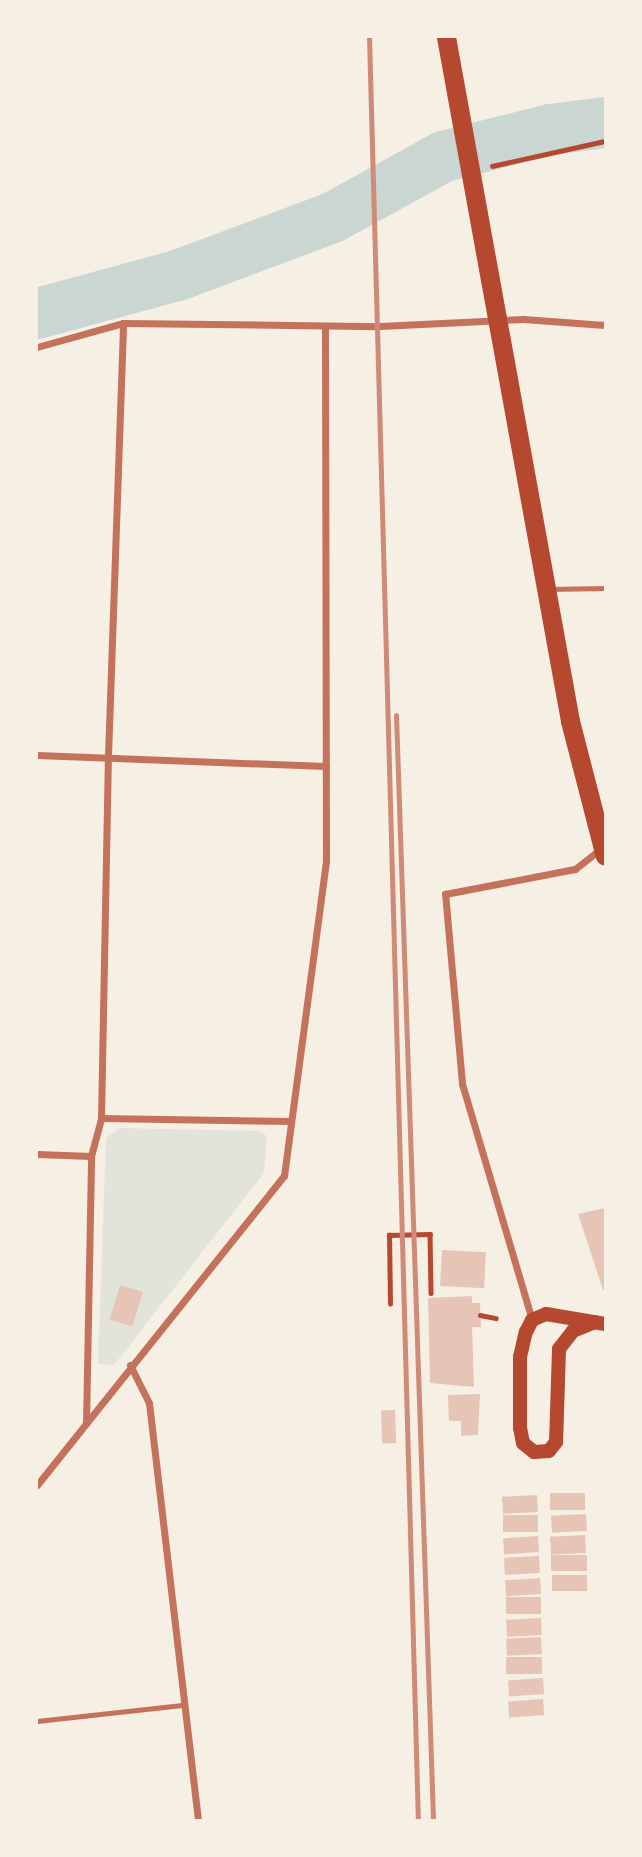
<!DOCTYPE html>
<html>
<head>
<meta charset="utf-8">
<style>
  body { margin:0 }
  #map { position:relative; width:642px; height:1857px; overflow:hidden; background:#f6efe4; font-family:"Fira Sans Condensed",sans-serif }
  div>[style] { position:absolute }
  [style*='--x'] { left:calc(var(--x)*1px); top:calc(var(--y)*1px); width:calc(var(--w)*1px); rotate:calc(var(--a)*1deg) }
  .green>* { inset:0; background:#e2e4dc }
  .river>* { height:51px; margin:-25.5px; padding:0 25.5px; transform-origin:25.5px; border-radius:25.5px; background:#c9d6d2 }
  .building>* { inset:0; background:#e6c5b7; transform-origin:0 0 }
  .path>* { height:4.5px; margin:-2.25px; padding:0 2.25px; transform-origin:2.25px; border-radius:2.25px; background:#b5482f }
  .service>* { height:5px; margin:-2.5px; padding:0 2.5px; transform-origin:2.5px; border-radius:2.5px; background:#c5725c }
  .minor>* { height:7px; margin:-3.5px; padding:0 3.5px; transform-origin:3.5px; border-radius:3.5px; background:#c5725c }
  .secondary>* { height:14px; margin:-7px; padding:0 7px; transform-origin:7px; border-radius:7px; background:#b5482f }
  .trunk>* { height:19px; margin:-9.5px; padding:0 9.5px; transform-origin:9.5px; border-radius:9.5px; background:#b5482f }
  .rail>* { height:5px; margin:-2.5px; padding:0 2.5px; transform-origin:2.5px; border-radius:2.5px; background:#cf8b77 }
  span { translate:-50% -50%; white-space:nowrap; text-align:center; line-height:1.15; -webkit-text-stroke:6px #f6efe4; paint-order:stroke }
  .frame { position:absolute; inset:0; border:38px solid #f6efe4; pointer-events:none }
</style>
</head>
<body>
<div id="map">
  <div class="green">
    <div style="clip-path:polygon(120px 1128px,259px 1131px,267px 1136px,264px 1173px,114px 1365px,98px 1364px,106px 1138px)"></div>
  </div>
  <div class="river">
    <div style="--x:37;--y:313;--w:145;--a:-15.2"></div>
    <div style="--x:177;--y:275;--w:165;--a:-20.5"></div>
    <div style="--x:332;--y:217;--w:127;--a:-28.8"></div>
    <div style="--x:443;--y:156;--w:110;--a:-14.2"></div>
    <div style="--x:550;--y:129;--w:55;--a:-7.3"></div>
  </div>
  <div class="building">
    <div style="clip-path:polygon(605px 1208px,605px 1289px,603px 1290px,578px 1214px)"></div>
    <div style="left:442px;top:1250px;width:44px;height:36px;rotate:3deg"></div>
    <div style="left:120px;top:1285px;width:24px;height:36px;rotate:17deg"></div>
    <div style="clip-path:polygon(472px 1296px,472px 1303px,480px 1303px,481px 1327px,472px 1327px,474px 1387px,430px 1383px,428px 1298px)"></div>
    <div style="clip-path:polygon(480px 1394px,478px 1435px,461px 1436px,461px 1421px,449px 1421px,448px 1395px)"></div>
    <div style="left:395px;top:1410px;width:33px;height:14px;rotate:88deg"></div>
    <div style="left:585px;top:1493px;width:17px;height:35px;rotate:90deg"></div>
    <div style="left:537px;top:1495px;width:17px;height:35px;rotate:87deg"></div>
    <div style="left:586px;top:1514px;width:17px;height:35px;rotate:87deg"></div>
    <div style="left:538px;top:1515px;width:17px;height:35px;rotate:90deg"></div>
    <div style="left:585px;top:1535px;width:18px;height:35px;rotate:87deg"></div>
    <div style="left:538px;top:1536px;width:16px;height:35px;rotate:86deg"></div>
    <div style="left:587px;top:1555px;width:16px;height:36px;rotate:90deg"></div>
    <div style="left:539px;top:1556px;width:17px;height:35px;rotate:87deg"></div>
    <div style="left:587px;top:1575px;width:16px;height:35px;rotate:90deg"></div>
    <div style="left:540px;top:1578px;width:16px;height:35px;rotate:86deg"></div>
    <div style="left:541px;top:1597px;width:17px;height:35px;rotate:90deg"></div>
    <div style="left:541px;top:1618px;width:17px;height:35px;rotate:87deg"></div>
    <div style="left:541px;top:1637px;width:17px;height:35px;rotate:87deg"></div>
    <div style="left:542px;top:1657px;width:17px;height:36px;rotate:90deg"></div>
    <div style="left:543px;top:1678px;width:16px;height:35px;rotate:86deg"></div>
    <div style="left:543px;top:1699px;width:16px;height:35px;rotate:86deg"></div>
  </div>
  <div class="path">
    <div style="--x:492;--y:166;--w:116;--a:-12.5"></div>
    <div style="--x:390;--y:1304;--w:69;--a:-90.8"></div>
    <div style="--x:389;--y:1235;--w:41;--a:-1.4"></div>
    <div style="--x:430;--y:1234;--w:59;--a:89"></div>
    <div style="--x:480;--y:1315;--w:16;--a:11"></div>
  </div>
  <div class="service">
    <div style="--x:549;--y:589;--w:56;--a:-1"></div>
    <div style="--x:37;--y:1721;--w:146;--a:-6.3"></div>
  </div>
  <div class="minor">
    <div style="--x:37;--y:347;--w:89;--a:-15.6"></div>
    <div style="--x:123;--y:323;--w:257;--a:0.7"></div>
    <div style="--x:380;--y:326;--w:143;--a:-2.8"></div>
    <div style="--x:523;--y:319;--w:82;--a:4.2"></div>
    <div style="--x:37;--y:755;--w:289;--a:2.2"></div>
    <div style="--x:101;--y:1118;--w:189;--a:0.9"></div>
    <div style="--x:37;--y:1154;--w:54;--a:2.1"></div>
    <div style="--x:532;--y:1320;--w:247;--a:-106.5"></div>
    <div style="--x:462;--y:1083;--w:190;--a:-95.1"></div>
    <div style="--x:445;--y:894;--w:132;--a:-10.9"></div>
    <div style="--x:575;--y:869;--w:34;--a:-38"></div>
    <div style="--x:130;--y:1365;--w:42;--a:63.4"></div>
    <div style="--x:149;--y:1403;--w:420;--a:83.3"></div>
    <div style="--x:86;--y:1423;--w:267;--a:-88.9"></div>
    <div style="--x:91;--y:1156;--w:39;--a:-75"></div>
    <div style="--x:101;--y:1118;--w:362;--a:-88.9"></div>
    <div style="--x:108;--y:756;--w:433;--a:-88"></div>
    <div style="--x:37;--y:1485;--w:396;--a:-51.4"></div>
    <div style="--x:284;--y:1176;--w:318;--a:-82.4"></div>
    <div style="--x:326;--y:861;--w:535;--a:-90.11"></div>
  </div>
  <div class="secondary">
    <div style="--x:595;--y:1322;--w:24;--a:158"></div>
    <div style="--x:573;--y:1331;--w:23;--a:128"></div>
    <div style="--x:559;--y:1349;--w:93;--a:91.8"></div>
    <div style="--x:556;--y:1442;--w:11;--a:128"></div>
    <div style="--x:549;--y:1451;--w:15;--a:176"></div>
    <div style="--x:534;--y:1452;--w:14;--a:-141"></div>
    <div style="--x:523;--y:1443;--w:15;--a:-101"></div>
    <div style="--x:520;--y:1428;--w:71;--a:-90"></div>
    <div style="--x:520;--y:1357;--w:26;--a:-77"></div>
    <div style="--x:526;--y:1332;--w:13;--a:-63"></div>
    <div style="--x:532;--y:1320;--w:15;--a:-23"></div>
    <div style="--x:546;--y:1314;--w:60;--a:9.6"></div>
  </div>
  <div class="trunk">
    <div style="--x:446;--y:37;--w:695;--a:79.72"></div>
    <div style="--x:570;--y:721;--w:139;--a:75.5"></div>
  </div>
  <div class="rail">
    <div style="--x:369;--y:37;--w:1784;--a:88.43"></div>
    <div style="--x:396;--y:715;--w:1106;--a:88.08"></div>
  </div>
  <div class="frame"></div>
</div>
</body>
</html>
